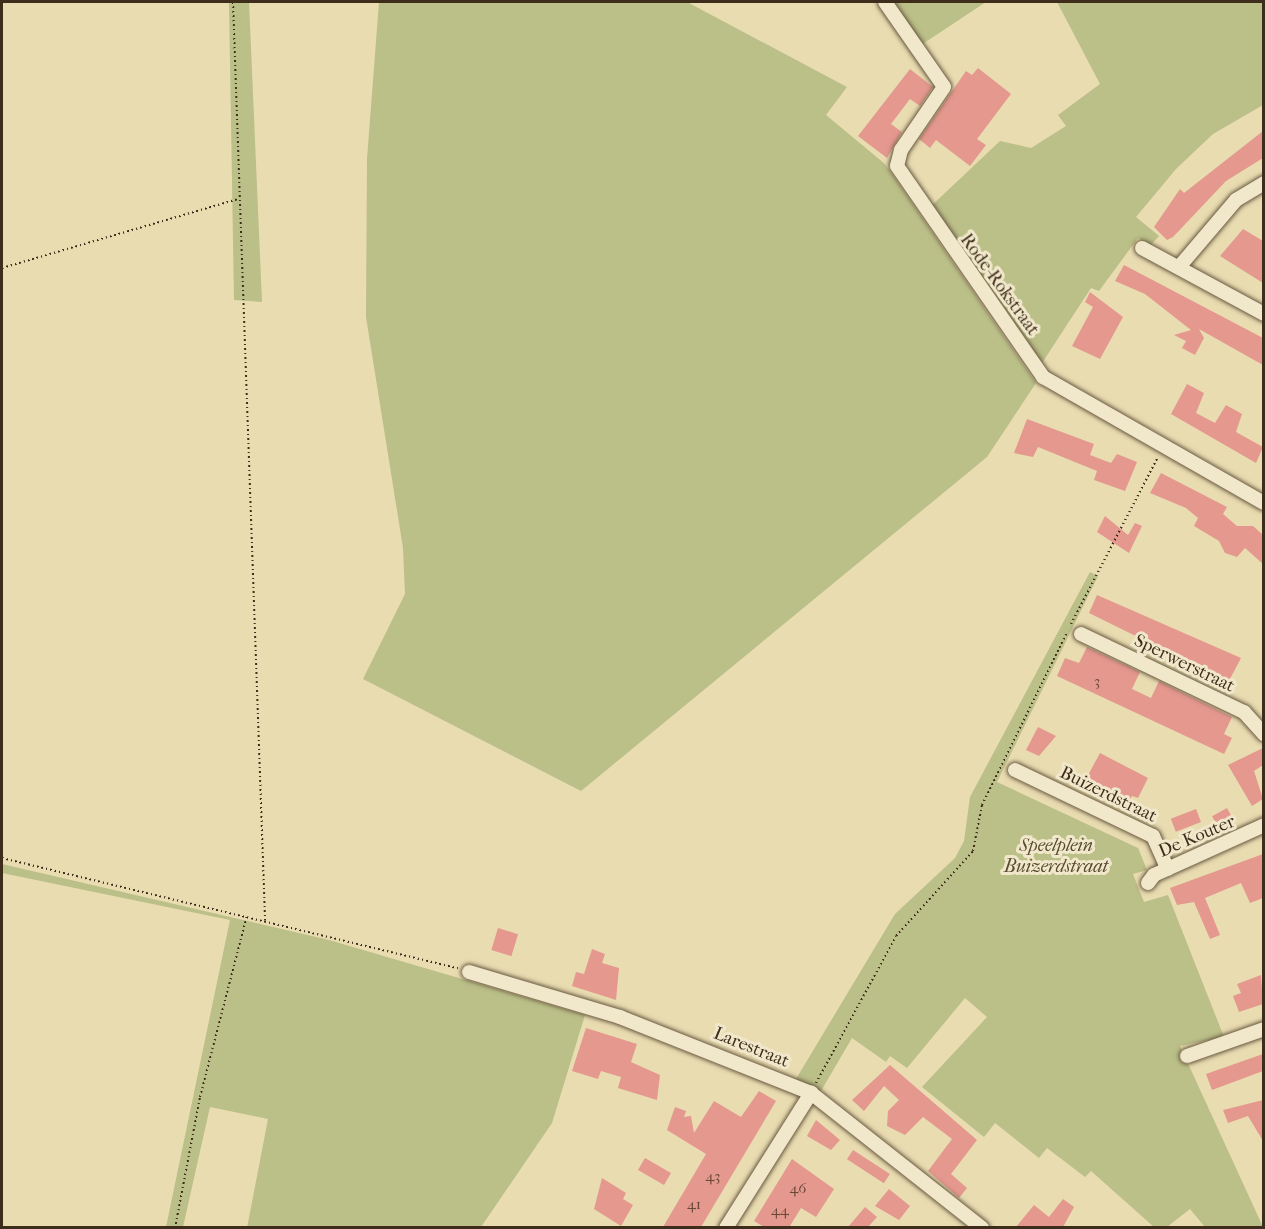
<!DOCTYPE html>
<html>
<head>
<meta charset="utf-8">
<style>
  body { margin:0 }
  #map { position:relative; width:1265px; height:1229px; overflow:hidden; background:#e9dcb1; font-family:"IM FELL French Canon",serif }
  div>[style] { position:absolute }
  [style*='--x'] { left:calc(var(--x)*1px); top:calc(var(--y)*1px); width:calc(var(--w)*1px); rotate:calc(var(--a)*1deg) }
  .green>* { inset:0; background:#bbbf88 }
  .building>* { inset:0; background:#e4988e; transform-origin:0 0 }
  .path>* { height:2px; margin-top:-1px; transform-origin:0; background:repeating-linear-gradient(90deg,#3e2d1a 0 1.5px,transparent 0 4.5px) }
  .roads { filter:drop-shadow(0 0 2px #695940) drop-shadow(0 0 2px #695940) }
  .street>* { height:14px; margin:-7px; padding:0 7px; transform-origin:7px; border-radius:7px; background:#f1e8cc }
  span { translate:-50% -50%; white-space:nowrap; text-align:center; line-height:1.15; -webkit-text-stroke:6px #f1e8cc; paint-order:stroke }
  .number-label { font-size:15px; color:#684837 }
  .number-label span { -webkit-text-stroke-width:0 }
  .street-label { font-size:18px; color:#3e2d1a }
  .park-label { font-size:18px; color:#574a30; font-style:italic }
  .frame { position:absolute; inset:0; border:3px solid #3e2d1a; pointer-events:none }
</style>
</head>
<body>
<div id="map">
  <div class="green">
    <div style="clip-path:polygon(229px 2px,249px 2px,262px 302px,234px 300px)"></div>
    <div style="clip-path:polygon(379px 2px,687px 2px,847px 87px,826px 115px,885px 164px,1036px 383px,987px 457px,581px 791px,363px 679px,405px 594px,403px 548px,366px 317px,367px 159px)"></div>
    <div style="clip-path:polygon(890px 2px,986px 2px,921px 45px)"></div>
    <div style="clip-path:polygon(1057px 2px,1263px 2px,1263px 105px,1213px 134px,1176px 169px,1136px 217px,1159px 236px,1150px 246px,1138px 238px,1099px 291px,1091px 288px,1042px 363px,928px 209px,1000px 141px,1031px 148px,1066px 126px,1058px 115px,1100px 84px)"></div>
    <div style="clip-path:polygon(1090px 572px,1098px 576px,997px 782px,1138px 848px,1147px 870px,1133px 874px,1144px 902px,1168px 895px,1224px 1037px,1180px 1046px,1263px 1227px,1205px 1227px,1190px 1209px,1167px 1227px,1154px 1227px,1091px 1171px,1085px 1177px,1047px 1148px,1039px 1158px,995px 1123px,984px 1137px,922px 1087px,987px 1017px,965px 998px,907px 1068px,890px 1056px,886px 1062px,852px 1038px,821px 1091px,796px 1079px,895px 914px,955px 858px,964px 841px,970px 797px)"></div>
    <div style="clip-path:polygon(2px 864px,329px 940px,585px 1015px,552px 1123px,481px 1227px,247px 1228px,268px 1119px,210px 1107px,183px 1227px,166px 1227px,230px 920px,2px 873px)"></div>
  </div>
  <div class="building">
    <div style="clip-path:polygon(978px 68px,1011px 94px,977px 139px,986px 145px,970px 166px,936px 140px,930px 148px,919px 139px,966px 71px,972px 75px)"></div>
    <div style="clip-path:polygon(910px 69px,933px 87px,920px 106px,910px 99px,891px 124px,902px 132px,887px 158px,858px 136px)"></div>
    <div style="clip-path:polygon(1263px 131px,1263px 158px,1226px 181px,1173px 237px,1167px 240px,1154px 227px,1180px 189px,1184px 193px)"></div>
    <div style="clip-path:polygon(1243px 229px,1263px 241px,1263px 283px,1220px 256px)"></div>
    <div style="clip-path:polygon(1124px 265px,1263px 338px,1263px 365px,1199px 329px,1204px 338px,1195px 355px,1182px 348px,1186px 341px,1174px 335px,1191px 330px,1145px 294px,1115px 281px)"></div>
    <div style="clip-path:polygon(1090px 292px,1123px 317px,1100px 359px,1072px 346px,1093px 307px,1085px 302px)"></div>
    <div style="clip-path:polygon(1187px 384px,1204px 393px,1196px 413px,1215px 423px,1226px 405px,1242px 414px,1236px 432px,1263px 447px,1256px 463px,1171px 414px)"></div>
    <div style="clip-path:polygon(1027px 419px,1094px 444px,1090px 455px,1111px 463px,1117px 454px,1137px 462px,1125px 491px,1094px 480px,1097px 471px,1038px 447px,1033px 457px,1014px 453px)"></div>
    <div style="clip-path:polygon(1161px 473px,1227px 507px,1223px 514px,1237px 526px,1253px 526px,1263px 535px,1263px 564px,1245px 548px,1237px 557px,1225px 553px,1219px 541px,1194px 526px,1198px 518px,1186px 508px,1150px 493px)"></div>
    <div style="clip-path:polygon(1105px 516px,1128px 535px,1135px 523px,1142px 526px,1129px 553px,1097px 532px)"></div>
    <div style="clip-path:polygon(1097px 595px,1241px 658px,1231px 677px,1227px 681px,1089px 613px)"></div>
    <div style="clip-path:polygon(1087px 647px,1140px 672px,1132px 689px,1151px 698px,1159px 681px,1232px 717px,1224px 734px,1232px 738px,1224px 754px,1057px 676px,1065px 658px,1079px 663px)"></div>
    <div style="clip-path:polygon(1038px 727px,1056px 736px,1039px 756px,1026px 750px)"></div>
    <div style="clip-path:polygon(1263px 748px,1263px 765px,1254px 771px,1263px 799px,1252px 806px,1228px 765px)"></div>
    <div style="clip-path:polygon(1100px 753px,1148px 778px,1138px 798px,1132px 796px,1129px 801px,1086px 779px)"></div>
    <div style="left:1227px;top:808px;width:10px;height:17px;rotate:61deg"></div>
    <div style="left:1196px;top:809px;width:14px;height:27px;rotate:69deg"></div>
    <div style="clip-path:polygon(1263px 854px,1263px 898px,1250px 903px,1241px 883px,1205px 898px,1220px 935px,1210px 939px,1194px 902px,1177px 905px,1170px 888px)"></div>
    <div style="left:498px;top:928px;width:21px;height:23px;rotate:17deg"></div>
    <div style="clip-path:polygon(592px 949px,605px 954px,602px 963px,619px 968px,616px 1000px,572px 986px,576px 972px,584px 974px)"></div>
    <div style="clip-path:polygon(1261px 975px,1263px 1004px,1239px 1012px,1233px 996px,1241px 993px,1237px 984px)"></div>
    <div style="clip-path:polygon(586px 1028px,637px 1044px,631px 1062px,660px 1075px,657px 1100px,618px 1088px,621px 1077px,601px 1071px,598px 1079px,572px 1071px)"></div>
    <div style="clip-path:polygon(1263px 1054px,1263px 1071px,1212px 1090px,1206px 1074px)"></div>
    <div style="clip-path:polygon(890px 1065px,977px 1140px,951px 1174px,967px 1188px,959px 1198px,928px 1171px,952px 1139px,923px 1117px,905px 1135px,887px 1126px,888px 1111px,899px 1100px,884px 1086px,864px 1111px,852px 1100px)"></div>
    <div style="clip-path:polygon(759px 1091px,776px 1101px,701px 1227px,663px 1227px,706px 1154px,667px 1130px,675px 1107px,686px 1111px,684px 1117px,691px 1116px,694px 1133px,714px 1101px,741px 1117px)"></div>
    <div style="clip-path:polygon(1263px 1100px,1263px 1141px,1248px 1116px,1228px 1123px,1223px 1110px)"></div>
    <div style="clip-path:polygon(816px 1120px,840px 1140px,831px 1150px,807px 1136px)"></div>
    <div style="left:853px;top:1150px;width:44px;height:11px;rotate:33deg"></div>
    <div style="left:645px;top:1158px;width:30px;height:14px;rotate:30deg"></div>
    <div style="clip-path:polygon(792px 1159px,834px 1189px,816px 1217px,801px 1208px,790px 1226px,764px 1227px,754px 1221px)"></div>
    <div style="clip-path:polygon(602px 1178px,626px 1193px,623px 1199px,633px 1205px,621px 1226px,594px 1209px)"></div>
    <div style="clip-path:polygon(889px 1189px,910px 1206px,899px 1220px,875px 1206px)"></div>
    <div style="clip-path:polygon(1063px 1199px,1074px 1207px,1063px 1227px,1016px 1227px,1034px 1205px,1049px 1217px)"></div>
    <div style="clip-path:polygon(865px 1207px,877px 1217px,868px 1227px,848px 1227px)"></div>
  </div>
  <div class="path">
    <div style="--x:233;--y:2;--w:919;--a:88"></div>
    <div style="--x:2;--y:268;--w:246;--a:-16.3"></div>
    <div style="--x:1071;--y:624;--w:188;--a:-62.5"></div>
    <div style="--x:2;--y:858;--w:469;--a:13.6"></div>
    <div style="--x:816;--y:1083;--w:167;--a:-61.4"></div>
    <div style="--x:896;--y:936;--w:115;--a:-47.8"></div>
    <div style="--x:973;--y:851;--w:47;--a:-78.9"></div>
    <div style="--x:982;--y:805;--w:193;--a:-63.8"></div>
    <div style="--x:175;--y:1228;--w:133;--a:-79.2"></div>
    <div style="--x:200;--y:1097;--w:188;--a:-75.5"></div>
  </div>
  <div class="roads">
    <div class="street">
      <div style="--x:885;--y:2;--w:103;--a:55.2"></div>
      <div style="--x:944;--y:87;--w:76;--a:124.3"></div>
      <div style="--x:901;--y:150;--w:16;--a:104"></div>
      <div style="--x:897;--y:166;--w:257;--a:55.3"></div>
      <div style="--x:1043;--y:377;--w:254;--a:29.7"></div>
      <div style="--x:1142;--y:248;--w:139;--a:28.4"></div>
      <div style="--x:1179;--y:267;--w:88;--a:-49.6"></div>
      <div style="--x:1236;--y:200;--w:33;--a:-31"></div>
      <div style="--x:1081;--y:634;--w:181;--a:25.6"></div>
      <div style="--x:1244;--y:712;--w:30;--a:48"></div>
      <div style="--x:1015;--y:770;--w:153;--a:25.6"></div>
      <div style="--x:1153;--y:836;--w:36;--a:66"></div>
      <div style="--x:1148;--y:883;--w:10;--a:-53"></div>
      <div style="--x:1154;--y:875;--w:121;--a:-24.4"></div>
      <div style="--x:469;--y:972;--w:158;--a:16.6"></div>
      <div style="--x:620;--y:1017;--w:206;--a:21.7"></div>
      <div style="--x:811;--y:1093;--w:218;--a:38.3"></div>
      <div style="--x:1187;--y:1056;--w:82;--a:-19.3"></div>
      <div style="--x:726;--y:1228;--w:160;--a:-57.8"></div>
    </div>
  </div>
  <div class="number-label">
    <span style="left:1097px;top:682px">3</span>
    <span style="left:713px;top:1177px">43</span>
    <span style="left:798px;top:1189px">46</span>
    <span style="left:694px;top:1205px">41</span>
    <span style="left:780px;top:1211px">44</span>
  </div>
  <div class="street-label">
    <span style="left:999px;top:285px;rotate:54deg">Rode-Rokstraat</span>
    <span style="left:1184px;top:664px;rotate:26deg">Sperwerstraat</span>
    <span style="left:1108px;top:795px;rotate:26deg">Buizerdstraat</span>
    <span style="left:1197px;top:837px;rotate:-23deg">De Kouter</span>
    <span style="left:751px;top:1048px;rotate:22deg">Larestraat</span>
  </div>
  <div class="park-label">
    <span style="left:1056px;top:857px">Speelplein<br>Buizerdstraat</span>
  </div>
  <div class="frame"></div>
</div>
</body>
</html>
